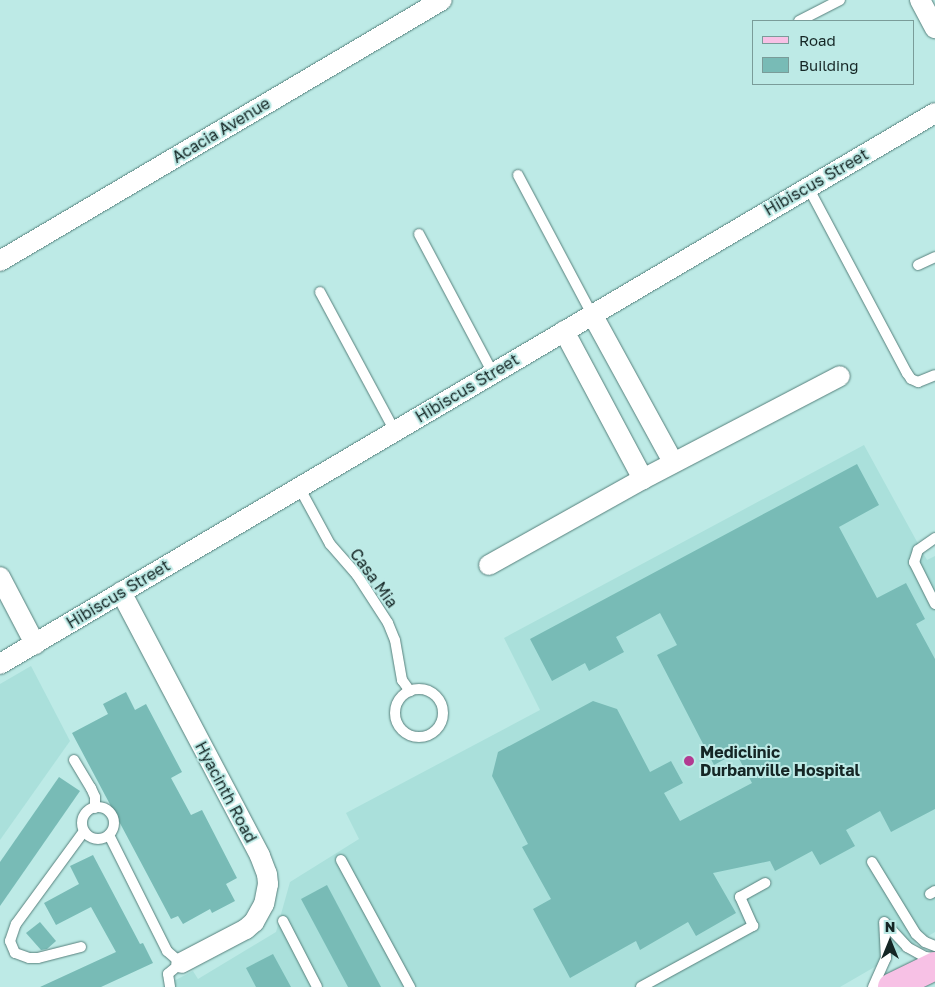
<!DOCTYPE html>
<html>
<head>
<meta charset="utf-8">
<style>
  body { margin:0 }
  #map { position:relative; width:935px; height:987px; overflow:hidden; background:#bdeae6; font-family:"Golos Text",sans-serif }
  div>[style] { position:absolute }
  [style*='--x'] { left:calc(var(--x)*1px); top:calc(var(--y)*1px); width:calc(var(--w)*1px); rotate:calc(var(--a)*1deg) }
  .built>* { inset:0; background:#aae0db }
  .building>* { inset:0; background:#78bbb6 }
  .roads { filter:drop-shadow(0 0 1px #56807c) drop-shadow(0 0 1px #56807c) }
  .lane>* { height:10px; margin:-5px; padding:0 5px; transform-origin:5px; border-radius:5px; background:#fff }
  .lane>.ring { margin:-5px; padding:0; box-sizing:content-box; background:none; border:10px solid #fff; border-radius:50% }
  .street>* { height:20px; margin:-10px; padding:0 10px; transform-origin:10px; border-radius:10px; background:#fff }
  .primary>* { height:28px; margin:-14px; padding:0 14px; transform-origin:14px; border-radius:14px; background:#f7c1e5 }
  .dots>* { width:14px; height:14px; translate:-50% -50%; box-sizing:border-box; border:2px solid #bdeae6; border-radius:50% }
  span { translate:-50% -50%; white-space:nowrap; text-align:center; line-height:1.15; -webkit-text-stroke:4px #bdeae6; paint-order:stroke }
  .street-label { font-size:16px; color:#152625 }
  .poi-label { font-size:16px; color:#152625; font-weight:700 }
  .left { translate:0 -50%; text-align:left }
  .legend { position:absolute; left:752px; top:20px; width:162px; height:65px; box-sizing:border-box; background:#bdeae6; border:1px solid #7a9c99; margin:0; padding:6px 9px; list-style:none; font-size:15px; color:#152625 }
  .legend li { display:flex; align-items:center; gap:10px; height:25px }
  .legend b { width:25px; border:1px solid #7a9c99 }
  .north { position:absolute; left:865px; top:917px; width:50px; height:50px; -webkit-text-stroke:4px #bdeae6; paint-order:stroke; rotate:0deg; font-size:14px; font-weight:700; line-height:20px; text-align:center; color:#152625 }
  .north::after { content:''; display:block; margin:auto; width:18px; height:22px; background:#152625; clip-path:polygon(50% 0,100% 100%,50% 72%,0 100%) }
</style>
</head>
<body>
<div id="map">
  <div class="built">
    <div style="clip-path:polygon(864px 445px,927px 560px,935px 556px,935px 932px,840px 987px,162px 987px,193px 971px,198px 979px,276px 932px,290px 882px,359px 839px,346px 813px,540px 710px,504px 638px)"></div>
    <div style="clip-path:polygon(31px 666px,70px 741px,0 840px,0 684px)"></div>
  </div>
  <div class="building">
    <div style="clip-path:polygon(857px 464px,879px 505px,839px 527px,877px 598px,906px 583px,925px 619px,916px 624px,935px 659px,935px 809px,891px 832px,880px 811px,846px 830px,855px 846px,820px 865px,812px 851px,775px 871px,770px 861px,713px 873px,736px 913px,696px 936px,688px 922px,640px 950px,636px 941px,570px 978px,533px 909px,551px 899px,522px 847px,528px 844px,492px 776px,498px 752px,593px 701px,617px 709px,650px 772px,671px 761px,683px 783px,664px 793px,680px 821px,752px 783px,736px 753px,714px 765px,657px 655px,677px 645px,660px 613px,616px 637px,624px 652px,589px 671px,585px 663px,552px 681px,530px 639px)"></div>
    <div style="clip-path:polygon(126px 692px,135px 710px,146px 704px,182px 772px,171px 778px,191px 815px,202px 810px,237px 878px,226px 884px,235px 901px,212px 913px,210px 909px,183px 924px,178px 916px,171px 919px,72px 733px,108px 714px,103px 704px)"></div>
    <div style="clip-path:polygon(59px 777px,80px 791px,0 906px,0 862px)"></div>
    <div style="clip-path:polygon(93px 855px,140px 944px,143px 943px,153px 963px,101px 987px,40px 987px,116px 952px,91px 907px,56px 925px,44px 903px,79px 884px,70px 866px)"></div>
    <div style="clip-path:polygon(327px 885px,381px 987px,348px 987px,301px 899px)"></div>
    <div style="clip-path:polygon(40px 922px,56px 941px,47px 949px,41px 950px,26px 933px)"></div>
    <div style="clip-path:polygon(273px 954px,291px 987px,256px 987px,246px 968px)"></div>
  </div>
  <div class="roads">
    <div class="lane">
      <div style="--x:799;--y:21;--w:46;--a:-27.1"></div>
      <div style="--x:518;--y:175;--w:157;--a:62"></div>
      <div style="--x:808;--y:187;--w:211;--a:62"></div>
      <div style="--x:907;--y:373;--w:7;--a:56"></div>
      <div style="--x:911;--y:379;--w:8;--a:23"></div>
      <div style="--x:918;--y:382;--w:18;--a:-22"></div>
      <div style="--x:419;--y:234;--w:157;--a:62"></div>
      <div style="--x:918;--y:265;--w:19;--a:-25"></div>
      <div style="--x:320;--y:292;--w:158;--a:61.7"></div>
      <div style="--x:299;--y:487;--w:65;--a:61.5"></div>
      <div style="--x:330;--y:544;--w:41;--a:48.9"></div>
      <div style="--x:357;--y:575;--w:57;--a:57.1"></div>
      <div style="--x:388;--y:623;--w:18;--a:68"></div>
      <div style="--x:395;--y:640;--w:41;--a:80.1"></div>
      <div style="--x:402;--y:680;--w:14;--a:54"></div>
      <div style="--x:935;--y:538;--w:21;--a:145"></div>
      <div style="--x:918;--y:550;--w:13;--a:108"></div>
      <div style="--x:914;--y:562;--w:47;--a:63.4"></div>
      <div class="ring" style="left:395px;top:689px;width:38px;height:38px"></div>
      <div style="--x:74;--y:760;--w:33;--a:59"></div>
      <div style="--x:91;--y:788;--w:10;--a:66"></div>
      <div style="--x:95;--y:797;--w:11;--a:90"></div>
      <div class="ring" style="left:82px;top:807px;width:22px;height:22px"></div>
      <div style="--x:109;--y:835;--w:130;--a:63.4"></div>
      <div style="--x:167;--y:951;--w:18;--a:41"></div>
      <div style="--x:181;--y:963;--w:17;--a:140"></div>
      <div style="--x:168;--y:974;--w:13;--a:81"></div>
      <div style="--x:341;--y:860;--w:145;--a:61.5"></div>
      <div style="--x:872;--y:862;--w:84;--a:58.6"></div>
      <div style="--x:916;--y:934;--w:12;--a:42"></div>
      <div style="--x:925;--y:942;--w:11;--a:22"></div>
      <div style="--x:930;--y:894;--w:6;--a:-31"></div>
      <div style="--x:283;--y:921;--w:74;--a:62.7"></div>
      <div style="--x:885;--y:923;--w:33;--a:47"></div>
      <div style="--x:907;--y:947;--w:21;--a:29"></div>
      <div style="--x:925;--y:957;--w:10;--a:6"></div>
      <div style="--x:81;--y:947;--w:44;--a:165.7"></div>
      <div style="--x:38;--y:958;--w:9;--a:180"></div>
      <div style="--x:29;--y:958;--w:15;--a:-160"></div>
      <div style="--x:15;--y:953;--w:13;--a:-113"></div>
      <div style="--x:10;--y:941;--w:18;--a:-71"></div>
      <div style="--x:16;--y:924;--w:115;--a:-53.8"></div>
      <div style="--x:641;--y:987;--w:128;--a:-28.6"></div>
      <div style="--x:753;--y:926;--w:32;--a:-114"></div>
      <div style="--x:740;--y:897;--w:29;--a:-29"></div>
      <div style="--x:873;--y:987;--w:32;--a:-66"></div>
      <div style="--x:886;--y:958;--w:36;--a:-93"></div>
    </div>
    <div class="street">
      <div style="--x:920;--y:0;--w:32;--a:62"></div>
      <div style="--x:0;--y:261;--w:513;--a:-30.56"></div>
      <div style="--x:592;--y:314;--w:169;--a:61.3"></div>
      <div style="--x:564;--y:331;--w:168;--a:61.9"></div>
      <div style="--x:489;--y:565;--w:176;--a:-29.2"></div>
      <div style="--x:643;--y:479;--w:222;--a:-27.6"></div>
      <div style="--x:0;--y:577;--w:76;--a:62.4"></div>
      <div style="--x:121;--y:592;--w:298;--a:62.2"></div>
      <div style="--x:260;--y:856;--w:19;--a:69"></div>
      <div style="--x:267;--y:874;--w:10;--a:84"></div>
      <div style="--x:268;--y:884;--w:20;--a:101"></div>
      <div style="--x:264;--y:904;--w:21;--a:119"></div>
      <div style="--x:254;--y:922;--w:11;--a:139"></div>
      <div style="--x:246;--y:929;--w:73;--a:152.4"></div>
      <div style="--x:0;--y:664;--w:1085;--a:-30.51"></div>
    </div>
    <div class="primary">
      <div style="--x:892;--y:987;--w:48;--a:-26"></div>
    </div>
  </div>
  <div class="dots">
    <div style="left:689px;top:761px;background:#b23b91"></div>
  </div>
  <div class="street-label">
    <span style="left:221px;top:130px;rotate:-31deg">Acacia Avenue</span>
    <span style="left:816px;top:182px;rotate:-30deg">Hibiscus Street</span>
    <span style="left:467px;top:388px;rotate:-31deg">Hibiscus Street</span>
    <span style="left:374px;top:578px;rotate:54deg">Casa Mia</span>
    <span style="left:118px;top:594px;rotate:-31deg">Hibiscus Street</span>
    <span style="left:226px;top:792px;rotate:62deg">Hyacinth Road</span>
  </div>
  <div class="poi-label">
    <span class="left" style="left:700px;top:761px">Mediclinic<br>Durbanville Hospital</span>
  </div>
  <ul class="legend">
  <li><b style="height:6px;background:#f7c1e5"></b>Road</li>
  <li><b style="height:14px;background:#78bbb6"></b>Building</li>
  </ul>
  <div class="north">N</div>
</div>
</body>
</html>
